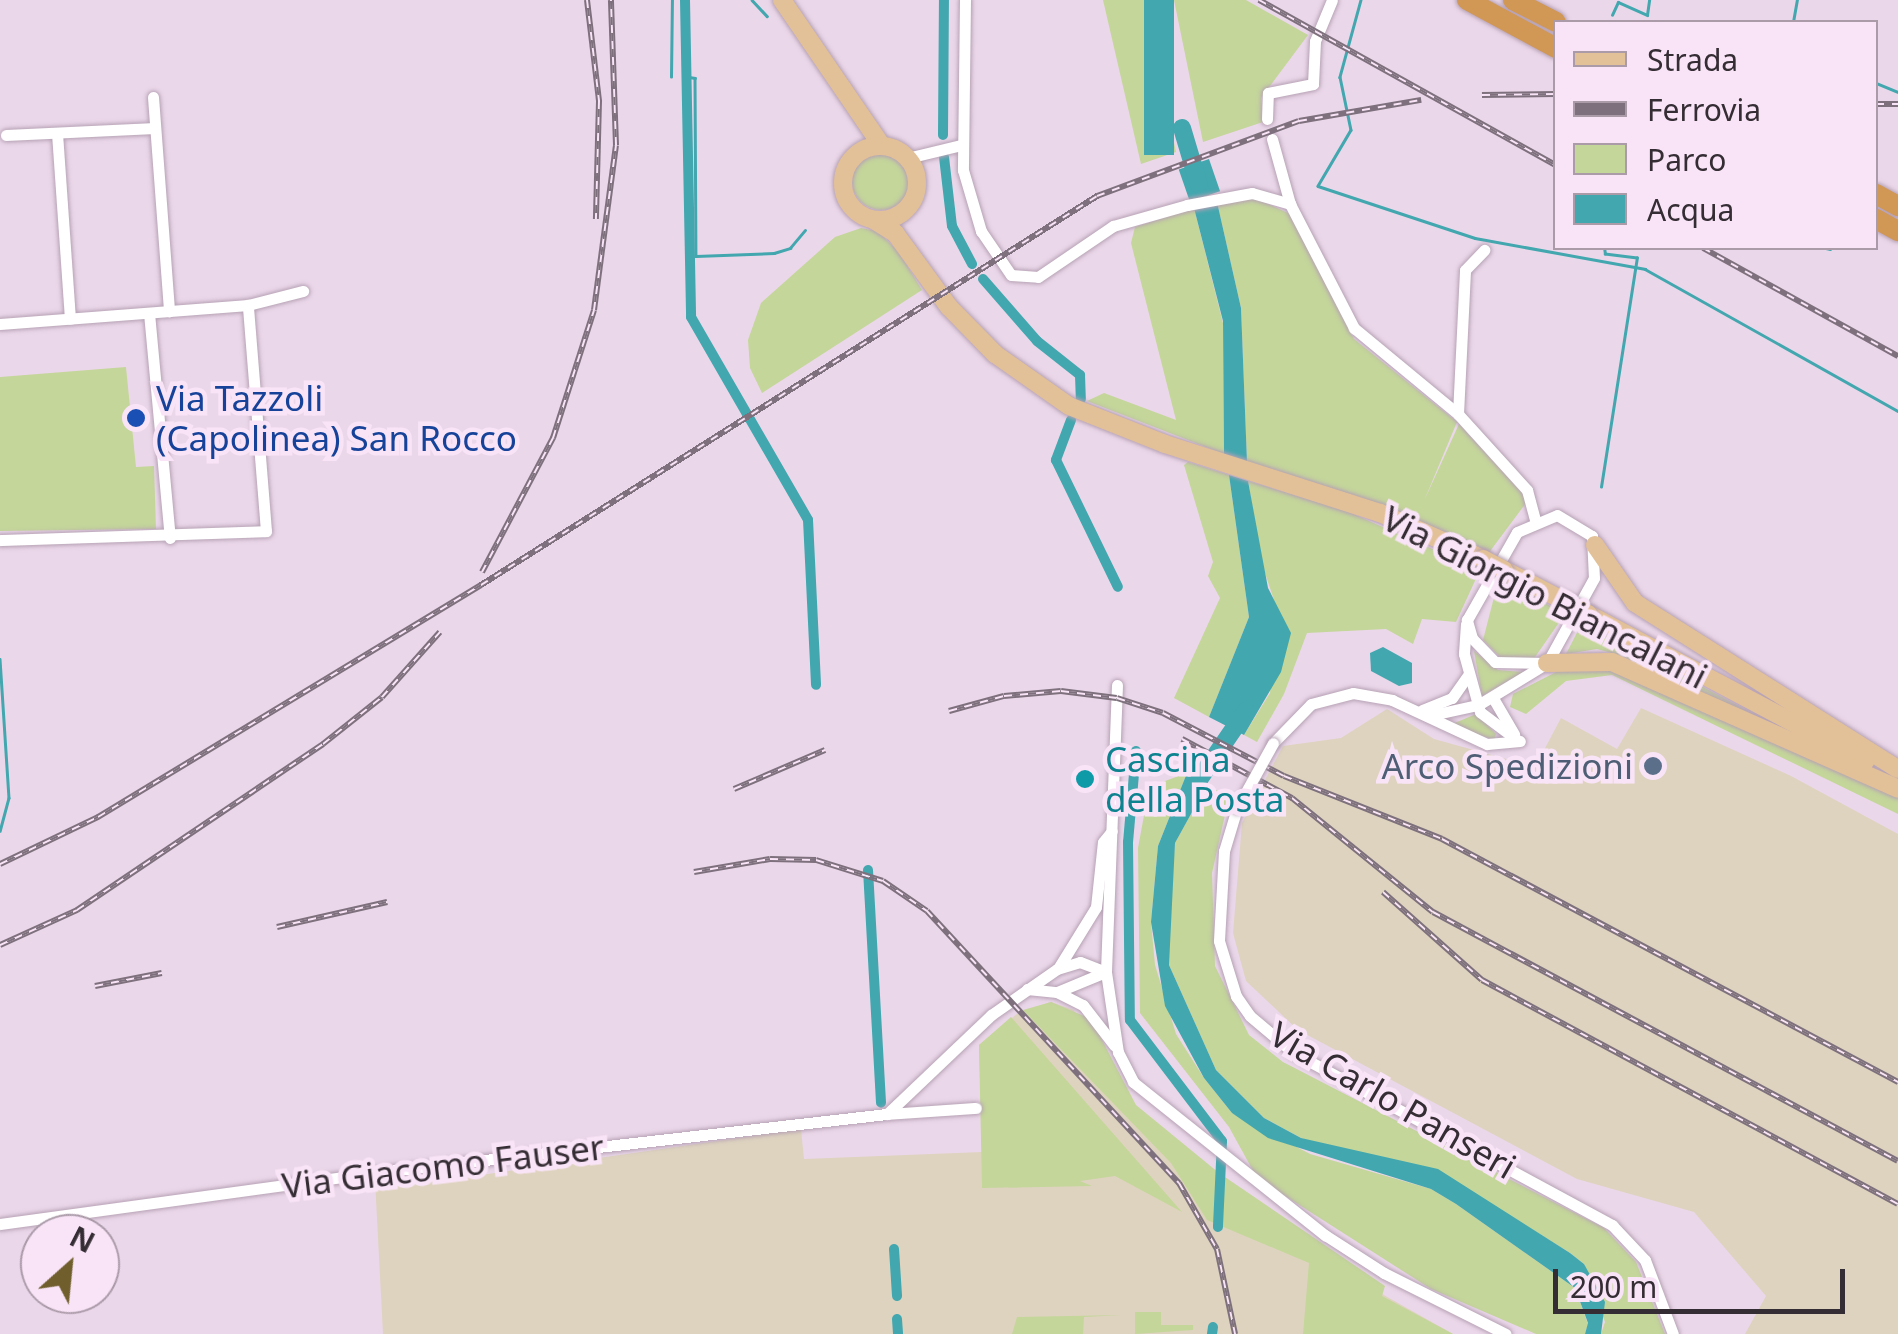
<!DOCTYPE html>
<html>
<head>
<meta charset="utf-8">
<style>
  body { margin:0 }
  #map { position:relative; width:1898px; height:1334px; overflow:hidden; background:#ebd7ea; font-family:"Noto Sans",sans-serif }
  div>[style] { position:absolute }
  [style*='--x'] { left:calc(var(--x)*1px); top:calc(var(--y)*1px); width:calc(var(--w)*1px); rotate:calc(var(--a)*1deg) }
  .industrial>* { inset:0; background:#ded3bf }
  .green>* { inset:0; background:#c4d69a }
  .round { border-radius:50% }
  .water>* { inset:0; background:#42a7af; transform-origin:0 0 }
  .stream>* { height:2.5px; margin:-1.25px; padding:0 1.25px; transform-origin:1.25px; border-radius:1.25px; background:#42a7af }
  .canal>* { height:10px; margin:-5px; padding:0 5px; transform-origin:5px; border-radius:5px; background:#42a7af }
  .river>* { height:18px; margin:-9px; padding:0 9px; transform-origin:9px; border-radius:9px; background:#42a7af }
  .roads { filter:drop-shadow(0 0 2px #b6a2b4) drop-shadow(0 0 2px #b6a2b4) }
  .minor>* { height:11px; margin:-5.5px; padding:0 5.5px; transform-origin:5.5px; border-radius:5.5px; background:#fff }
  .primary>* { height:18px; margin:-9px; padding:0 9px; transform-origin:9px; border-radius:9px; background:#e3c198 }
  .primary>.ring { margin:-9px; padding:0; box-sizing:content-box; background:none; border:18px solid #e3c198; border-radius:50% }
  .motorway>* { height:20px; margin:-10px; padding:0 10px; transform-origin:10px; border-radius:10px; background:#d19754 }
  .rail>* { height:6px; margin-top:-3px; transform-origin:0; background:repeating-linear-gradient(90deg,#f9e4f7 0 8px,#7e717d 0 16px); box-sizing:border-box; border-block:2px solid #7e717d }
  .bridges { filter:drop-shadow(0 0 2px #b6a2b4) drop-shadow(0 0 2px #b6a2b4) }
  .minor-bridge>* { height:11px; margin:-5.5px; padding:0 5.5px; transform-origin:5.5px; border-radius:5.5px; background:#fff }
  .primary-bridge>* { height:18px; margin:-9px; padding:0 9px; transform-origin:9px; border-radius:9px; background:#e3c198 }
  .dots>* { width:28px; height:28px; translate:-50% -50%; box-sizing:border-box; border:5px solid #f9e4f7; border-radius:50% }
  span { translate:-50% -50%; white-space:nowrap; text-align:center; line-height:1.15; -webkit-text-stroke:9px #f9e4f7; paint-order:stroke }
  .transit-label { font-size:35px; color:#164399 }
  .left { translate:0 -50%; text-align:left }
  .street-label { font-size:35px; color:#352d34 }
  .culture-label { font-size:35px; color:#0d838f }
  .service-label { font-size:35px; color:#4e5e75 }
  .right { translate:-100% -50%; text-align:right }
  .legend { position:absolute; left:1553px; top:20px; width:325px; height:230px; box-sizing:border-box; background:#f9e4f7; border:2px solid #ab9ba9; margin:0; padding:12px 18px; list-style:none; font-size:30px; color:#352d34 }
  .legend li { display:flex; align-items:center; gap:20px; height:50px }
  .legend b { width:50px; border:2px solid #ab9ba9 }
  .north { position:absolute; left:20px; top:1214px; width:100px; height:100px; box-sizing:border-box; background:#f9e4f7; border:2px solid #ab9ba9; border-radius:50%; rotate:27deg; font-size:28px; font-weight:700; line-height:40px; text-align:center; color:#352d34 }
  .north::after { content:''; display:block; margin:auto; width:35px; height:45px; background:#705f2d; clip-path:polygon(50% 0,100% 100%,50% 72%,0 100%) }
  .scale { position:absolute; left:1553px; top:1269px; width:292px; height:45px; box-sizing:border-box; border:5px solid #352d34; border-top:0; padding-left:12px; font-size:30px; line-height:35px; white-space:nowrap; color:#352d34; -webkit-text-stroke:8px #f9e4f7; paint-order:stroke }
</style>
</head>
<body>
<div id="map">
  <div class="industrial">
    <div style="clip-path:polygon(1641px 708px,1791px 776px,1898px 834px,1898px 1334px,1745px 1334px,1766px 1296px,1694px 1212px,1577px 1179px,1298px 1030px,1246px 981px,1233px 933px,1242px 823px,1283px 746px,1341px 738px,1387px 709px,1434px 739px,1535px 767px,1561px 718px,1617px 749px)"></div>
    <div style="clip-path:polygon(1051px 1002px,1074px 1010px,1112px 1092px,1327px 1263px,1453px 1334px,383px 1334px,375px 1180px,399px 1177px,407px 1182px,408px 1175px,460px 1171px,481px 1175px,801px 1129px,804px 1159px,982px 1152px,979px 1045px,1018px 1013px)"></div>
  </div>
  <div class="green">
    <div style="clip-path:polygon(1103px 0,1144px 0,1176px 152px,1141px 164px)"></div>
    <div style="clip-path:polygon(1174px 0,1246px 0,1308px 35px,1261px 98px,1263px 122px,1203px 142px)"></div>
    <div class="round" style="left:852px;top:152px;width:58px;height:58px"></div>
    <div style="clip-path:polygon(1253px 197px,1290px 214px,1354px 339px,1457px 422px,1424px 501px,1459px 424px,1522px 493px,1526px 503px,1488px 554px,1380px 505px,1247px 462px,1241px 308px,1217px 202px)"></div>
    <div style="clip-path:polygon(1194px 208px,1223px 323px,1224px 454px,1087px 401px,1104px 393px,1176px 420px,1131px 243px,1135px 227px)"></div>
    <div style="clip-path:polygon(861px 228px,877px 231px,898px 251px,922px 290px,762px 393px,750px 368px,748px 340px,761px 303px,835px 237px)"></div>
    <div style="clip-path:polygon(126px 367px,136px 467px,154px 466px,156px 529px,0 531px,0 377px)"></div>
    <div style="clip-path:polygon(1188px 462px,1229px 475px,1249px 617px,1209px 717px,1174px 698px,1220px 598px,1208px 576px,1213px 562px,1184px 465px)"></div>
    <div style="clip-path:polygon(1248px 481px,1344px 510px,1480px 570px,1456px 622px,1422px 619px,1413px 644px,1386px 629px,1307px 633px,1284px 694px,1257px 742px,1244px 735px,1270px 693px,1277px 609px,1262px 564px)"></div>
    <div style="clip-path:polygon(1499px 578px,1565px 614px,1533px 660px,1500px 657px,1483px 640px)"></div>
    <div style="clip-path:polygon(1582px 623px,1820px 749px,1622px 656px,1597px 649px,1566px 654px)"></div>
    <div style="clip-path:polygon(1474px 651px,1498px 670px,1523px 672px,1482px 696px)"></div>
    <div style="clip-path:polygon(1604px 666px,1898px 796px,1898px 814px,1612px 675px,1566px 681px,1526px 714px,1510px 707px,1513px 694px,1560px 670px)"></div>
    <div style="clip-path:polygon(1476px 714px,1496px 734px,1494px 740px,1450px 725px)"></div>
    <div style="clip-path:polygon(1187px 773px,1158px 846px,1151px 922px,1155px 965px,1176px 1034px,1204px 1078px,1232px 1113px,1310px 1154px,1431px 1189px,1456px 1204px,1575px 1288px,1588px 1324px,1585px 1334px,1536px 1334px,1431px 1289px,1257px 1178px,1229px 1127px,1140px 1013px,1138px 848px,1147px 799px,1165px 781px)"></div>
    <div style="clip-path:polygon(1207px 785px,1229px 797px,1212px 873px,1215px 966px,1249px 1035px,1283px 1062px,1604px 1228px,1636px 1262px,1665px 1334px,1601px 1334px,1605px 1322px,1584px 1264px,1570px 1253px,1514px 1218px,1301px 1138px,1264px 1118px,1216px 1070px,1169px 965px,1167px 920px,1175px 843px)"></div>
    <div style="clip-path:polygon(1051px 1002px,1091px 1019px,1136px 1105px,1219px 1173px,1385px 1286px,1382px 1296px,1453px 1334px,1303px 1334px,1309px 1263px,1207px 1220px,1171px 1163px,1023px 1010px)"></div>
    <div style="clip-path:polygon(1011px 1017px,1182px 1212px,1115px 1176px,1080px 1181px,1092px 1186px,982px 1188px,979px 1045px)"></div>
    <div style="clip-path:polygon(1135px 1312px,1161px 1312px,1161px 1325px,1193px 1325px,1193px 1330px,1135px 1334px)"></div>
    <div style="clip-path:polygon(1123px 1315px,1084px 1317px,1083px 1334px,1012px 1334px,1017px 1317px)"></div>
  </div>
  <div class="water">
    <div style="left:1144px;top:0;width:30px;height:155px"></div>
    <div style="left:1209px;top:159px;width:34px;height:32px;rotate:71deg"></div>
    <div style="clip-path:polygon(1217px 202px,1241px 308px,1247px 462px,1224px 454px,1223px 321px,1194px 208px)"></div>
    <div style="clip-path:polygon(1229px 475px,1248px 481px,1268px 588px,1291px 633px,1281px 672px,1244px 735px,1209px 717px,1249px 617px)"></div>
    <div style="clip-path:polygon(1383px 647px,1412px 663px,1412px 683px,1399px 686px,1371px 671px,1370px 653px)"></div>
    <div style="clip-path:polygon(1187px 773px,1207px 785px,1175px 843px,1169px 965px,1216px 1070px,1264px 1118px,1301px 1138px,1438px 1169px,1570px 1253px,1584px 1264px,1605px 1302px,1601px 1334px,1585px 1334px,1588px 1323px,1575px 1288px,1456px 1204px,1431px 1189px,1268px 1138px,1232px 1113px,1204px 1078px,1165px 1006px,1151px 922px,1158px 846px)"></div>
  </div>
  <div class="stream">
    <div style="--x:752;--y:0;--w:22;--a:47"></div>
    <div style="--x:1361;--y:0;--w:80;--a:105.3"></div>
    <div style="--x:1340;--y:77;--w:54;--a:78.3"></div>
    <div style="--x:1351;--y:130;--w:65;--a:120.5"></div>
    <div style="--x:1318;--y:186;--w:165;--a:18.3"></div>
    <div style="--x:1475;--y:238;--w:173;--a:10.3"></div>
    <div style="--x:1645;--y:269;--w:290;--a:29.3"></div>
    <div style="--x:1612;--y:15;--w:14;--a:-65"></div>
    <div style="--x:1618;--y:2;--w:32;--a:24"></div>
    <div style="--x:1647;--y:15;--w:15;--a:-82"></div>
    <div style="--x:1793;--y:22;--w:22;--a:-80"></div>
    <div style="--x:671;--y:77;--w:77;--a:-89.3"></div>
    <div style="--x:689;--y:77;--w:6;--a:9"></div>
    <div style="--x:695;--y:78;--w:178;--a:89.7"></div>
    <div style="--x:696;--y:256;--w:78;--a:-2.2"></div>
    <div style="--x:774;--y:253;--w:17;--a:-17"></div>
    <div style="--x:790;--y:248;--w:23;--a:-50"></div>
    <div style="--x:1876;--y:83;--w:24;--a:22"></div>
    <div style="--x:1826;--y:248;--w:4;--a:14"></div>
    <div style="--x:1601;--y:487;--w:232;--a:-81.1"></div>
    <div style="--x:1637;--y:258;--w:32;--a:-173"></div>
    <div style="--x:1605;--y:254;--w:6;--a:-99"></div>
    <div style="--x:0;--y:659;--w:139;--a:86.3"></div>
    <div style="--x:9;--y:798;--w:34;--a:105"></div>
  </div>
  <div class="canal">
    <div style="--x:685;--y:0;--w:317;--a:88.9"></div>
    <div style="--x:691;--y:317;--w:234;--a:60"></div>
    <div style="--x:808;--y:520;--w:165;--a:87.2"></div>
    <div style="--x:943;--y:135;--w:135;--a:-89.6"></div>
    <div style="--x:944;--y:157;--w:69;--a:83.4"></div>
    <div style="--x:952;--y:226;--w:43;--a:62.2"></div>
    <div style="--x:983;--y:279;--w:82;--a:48.9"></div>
    <div style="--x:1037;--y:341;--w:55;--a:38.3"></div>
    <div style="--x:1080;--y:375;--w:24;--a:88"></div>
    <div style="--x:1071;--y:420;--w:43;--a:110.6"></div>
    <div style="--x:1056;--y:460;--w:141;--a:64"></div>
    <div style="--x:1136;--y:751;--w:91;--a:95"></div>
    <div style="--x:1128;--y:842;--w:178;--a:89.4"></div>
    <div style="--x:1130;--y:1020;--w:152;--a:52.8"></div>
    <div style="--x:1222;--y:1141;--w:86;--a:92.7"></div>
    <div style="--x:868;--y:870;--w:233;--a:86.8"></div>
    <div style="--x:894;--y:1249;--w:47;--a:86.3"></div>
    <div style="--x:897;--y:1319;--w:15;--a:86"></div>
    <div style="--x:1212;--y:1334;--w:7;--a:-82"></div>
  </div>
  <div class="river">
    <div style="--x:1182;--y:128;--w:59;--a:73.4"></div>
    <div style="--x:1185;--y:800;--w:108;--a:-55.6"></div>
  </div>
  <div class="roads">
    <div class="minor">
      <div style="--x:965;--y:0;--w:170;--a:90.7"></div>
      <div style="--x:963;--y:170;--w:64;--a:73.6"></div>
      <div style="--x:981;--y:231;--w:53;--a:55.7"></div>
      <div style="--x:1011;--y:275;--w:27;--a:4"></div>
      <div style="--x:1038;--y:277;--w:91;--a:-34.2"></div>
      <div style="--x:1113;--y:226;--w:77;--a:-15.8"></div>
      <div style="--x:1187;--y:205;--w:66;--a:-10.5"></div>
      <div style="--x:1252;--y:193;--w:40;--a:16"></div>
      <div style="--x:1290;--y:204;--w:140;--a:62.7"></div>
      <div style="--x:1354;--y:328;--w:135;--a:39.6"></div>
      <div style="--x:1458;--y:414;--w:103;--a:47.8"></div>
      <div style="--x:1527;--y:490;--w:31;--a:75"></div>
      <div style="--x:153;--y:97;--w:215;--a:85.7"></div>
      <div style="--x:1267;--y:119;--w:26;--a:-88"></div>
      <div style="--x:1268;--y:93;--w:46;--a:-11.3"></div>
      <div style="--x:1313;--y:84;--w:43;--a:-87.3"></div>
      <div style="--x:1315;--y:41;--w:44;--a:-67.5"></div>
      <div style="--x:57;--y:133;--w:186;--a:86"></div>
      <div style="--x:6;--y:135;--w:149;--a:-2.7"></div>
      <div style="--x:1272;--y:139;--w:67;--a:74.5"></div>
      <div style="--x:907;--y:158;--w:56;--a:-13.5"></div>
      <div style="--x:149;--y:313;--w:226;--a:84.7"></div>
      <div style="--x:0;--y:324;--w:249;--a:-4.4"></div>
      <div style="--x:248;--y:305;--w:57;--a:-14.3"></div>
      <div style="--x:1458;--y:414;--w:144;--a:-87.2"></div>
      <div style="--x:1465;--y:270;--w:28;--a:-46"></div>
      <div style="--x:1557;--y:515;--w:41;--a:31"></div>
      <div style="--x:1592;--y:536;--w:42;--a:87.3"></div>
      <div style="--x:1594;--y:578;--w:97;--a:118.9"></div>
      <div style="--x:1547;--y:663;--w:52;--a:-178.9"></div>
      <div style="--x:1495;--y:662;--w:33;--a:-134"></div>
      <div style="--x:1472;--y:638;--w:19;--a:-106"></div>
      <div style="--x:1467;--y:620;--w:101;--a:-60.4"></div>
      <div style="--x:1517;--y:532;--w:43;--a:-23"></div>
      <div style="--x:0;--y:540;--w:266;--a:-1.9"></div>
      <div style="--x:266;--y:531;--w:227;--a:-94.6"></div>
      <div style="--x:1466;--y:624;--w:30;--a:94"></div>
      <div style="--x:1464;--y:654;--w:60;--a:74.6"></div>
      <div style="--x:1480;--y:712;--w:45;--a:36.9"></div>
      <div style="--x:1117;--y:685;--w:287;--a:92.2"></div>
      <div style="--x:1106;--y:972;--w:81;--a:81.5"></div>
      <div style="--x:1118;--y:1052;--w:34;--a:63"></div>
      <div style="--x:1133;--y:1082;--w:246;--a:38.6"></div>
      <div style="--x:1325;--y:1235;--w:70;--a:32.8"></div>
      <div style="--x:1384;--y:1273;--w:136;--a:26.6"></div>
      <div style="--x:1493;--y:698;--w:42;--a:59.7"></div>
      <div style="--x:1422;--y:710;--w:32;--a:-22"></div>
      <div style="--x:1452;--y:698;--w:28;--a:-55"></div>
      <div style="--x:1432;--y:715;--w:47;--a:-12.3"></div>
      <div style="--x:1478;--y:705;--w:81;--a:-31.3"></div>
      <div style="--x:1273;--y:743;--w:54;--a:-45.7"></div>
      <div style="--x:1311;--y:704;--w:43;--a:-14.7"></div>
      <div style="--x:1353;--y:693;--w:40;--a:10"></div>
      <div style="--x:1392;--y:700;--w:105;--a:24.9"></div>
      <div style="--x:1487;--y:744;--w:33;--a:-5"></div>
      <div style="--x:1237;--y:808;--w:45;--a:106.8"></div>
      <div style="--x:1224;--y:851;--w:90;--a:93.2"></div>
      <div style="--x:1219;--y:941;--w:58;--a:72.8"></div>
      <div style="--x:1236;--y:996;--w:24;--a:55"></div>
      <div style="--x:1250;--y:1016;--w:57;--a:40.1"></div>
      <div style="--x:1294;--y:1053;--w:362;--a:28.4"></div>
      <div style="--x:1612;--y:1225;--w:48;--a:46.7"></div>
      <div style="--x:1645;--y:1260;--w:79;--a:69.3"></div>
      <div style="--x:1059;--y:967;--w:70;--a:-58.3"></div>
      <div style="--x:1096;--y:907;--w:65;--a:-83.9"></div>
      <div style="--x:1103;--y:842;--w:14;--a:-51"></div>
      <div style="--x:1027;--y:989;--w:30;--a:6"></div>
      <div style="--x:1057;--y:992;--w:29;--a:27"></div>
      <div style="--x:1083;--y:1005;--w:51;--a:52.2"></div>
      <div style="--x:1057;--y:992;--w:50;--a:-22.4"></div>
      <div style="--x:887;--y:1114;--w:89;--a:-3.9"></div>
      <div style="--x:0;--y:1224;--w:384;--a:-7.8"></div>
      <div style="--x:380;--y:1172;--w:510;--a:-6.53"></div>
      <div style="--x:887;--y:1114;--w:144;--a:-43.6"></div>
      <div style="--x:991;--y:1015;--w:80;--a:-34.9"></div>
      <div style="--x:1057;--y:969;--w:24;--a:-17"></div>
      <div style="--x:1080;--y:962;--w:28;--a:21"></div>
    </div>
    <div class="primary">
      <div style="--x:782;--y:0;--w:177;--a:55.6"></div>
      <div class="ring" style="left:843px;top:146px;width:56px;height:56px"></div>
      <div style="--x:874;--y:220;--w:25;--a:32"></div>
      <div style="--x:895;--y:233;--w:92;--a:53.9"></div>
      <div style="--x:949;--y:307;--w:66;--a:45.6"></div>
      <div style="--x:995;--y:354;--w:90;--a:35.1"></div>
      <div style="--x:1069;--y:406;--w:103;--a:21.6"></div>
      <div style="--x:1165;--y:444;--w:226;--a:17.8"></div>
      <div style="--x:1380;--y:513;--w:113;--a:24.1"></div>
      <div style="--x:1595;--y:545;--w:70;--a:55.4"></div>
      <div style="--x:1635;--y:603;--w:311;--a:32.3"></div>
      <div style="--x:1504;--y:570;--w:72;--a:27.3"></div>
      <div style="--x:1588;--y:614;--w:314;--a:27.9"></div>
      <div style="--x:1547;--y:663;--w:65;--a:-0.9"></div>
      <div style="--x:1612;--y:662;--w:313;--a:23.9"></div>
    </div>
    <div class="motorway">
      <div style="--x:1467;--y:0;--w:101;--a:28.3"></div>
      <div style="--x:1513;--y:0;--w:48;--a:27.1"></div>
      <div style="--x:1876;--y:194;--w:25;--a:29"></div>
      <div style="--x:1876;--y:219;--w:25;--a:29"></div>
    </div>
  </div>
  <div class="rail">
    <div style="--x:587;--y:0;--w:102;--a:83.2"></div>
    <div style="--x:599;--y:101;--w:118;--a:91.5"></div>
    <div style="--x:1259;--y:0;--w:340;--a:29.1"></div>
    <div style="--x:1482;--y:95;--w:74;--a:-0.8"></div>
    <div style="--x:1876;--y:104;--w:22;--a:0"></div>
    <div style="--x:1703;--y:248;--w:223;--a:29"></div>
    <div style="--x:482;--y:572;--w:152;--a:-62.1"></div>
    <div style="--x:553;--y:438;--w:134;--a:-72.2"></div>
    <div style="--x:594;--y:310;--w:166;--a:-82.4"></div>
    <div style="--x:616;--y:145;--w:145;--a:-92"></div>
    <div style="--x:949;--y:711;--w:57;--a:-15.3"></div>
    <div style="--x:1004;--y:696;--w:57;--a:-5"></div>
    <div style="--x:1061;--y:691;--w:56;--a:7.1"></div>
    <div style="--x:1117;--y:698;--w:48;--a:18.1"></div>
    <div style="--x:1163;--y:713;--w:136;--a:27.5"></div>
    <div style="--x:1284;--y:776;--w:170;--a:21.7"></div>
    <div style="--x:1442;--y:839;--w:517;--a:28.05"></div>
    <div style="--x:1182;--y:739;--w:125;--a:28.2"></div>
    <div style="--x:1292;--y:798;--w:181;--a:39"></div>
    <div style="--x:1433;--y:912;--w:527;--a:28.17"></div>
    <div style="--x:734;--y:789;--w:99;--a:-23.2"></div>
    <div style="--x:0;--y:864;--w:109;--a:-25.6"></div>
    <div style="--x:98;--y:817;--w:448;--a:-31.2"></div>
    <div style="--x:481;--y:585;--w:729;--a:-32.27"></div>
    <div style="--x:1097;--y:196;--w:215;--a:-20.4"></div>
    <div style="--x:1299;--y:121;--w:124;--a:-9.8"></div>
    <div style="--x:694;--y:872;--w:77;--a:-9.7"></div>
    <div style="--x:770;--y:859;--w:46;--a:1.2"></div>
    <div style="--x:816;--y:860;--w:70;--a:17.4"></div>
    <div style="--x:883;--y:881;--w:53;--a:34.3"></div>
    <div style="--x:927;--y:911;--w:371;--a:47.2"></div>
    <div style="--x:1179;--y:1183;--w:76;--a:60.1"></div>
    <div style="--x:1217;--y:1249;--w:87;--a:78"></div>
    <div style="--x:1383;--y:892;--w:132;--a:41.6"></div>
    <div style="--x:1482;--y:980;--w:472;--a:28.3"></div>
    <div style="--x:277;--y:927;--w:113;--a:-12.8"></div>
    <div style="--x:0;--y:945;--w:85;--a:-24.4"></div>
    <div style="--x:77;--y:910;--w:297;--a:-34"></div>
    <div style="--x:323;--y:744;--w:75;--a:-38.5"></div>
    <div style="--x:382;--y:697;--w:87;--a:-48.3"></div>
    <div style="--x:95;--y:986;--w:68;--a:-11"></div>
  </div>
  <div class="bridges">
    <div class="minor-bridge">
      <div style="--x:1237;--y:808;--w:74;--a:-61"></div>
    </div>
    <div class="primary-bridge">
      <div style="--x:1483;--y:559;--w:24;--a:28"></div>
      <div style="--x:1568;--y:603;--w:23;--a:29"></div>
    </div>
  </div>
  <div class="dots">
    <div style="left:136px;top:418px;background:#1a4fb4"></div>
    <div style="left:1653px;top:766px;background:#5c6f8a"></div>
    <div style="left:1085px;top:779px;background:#0f9aa8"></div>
  </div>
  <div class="transit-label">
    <span class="left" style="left:156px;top:418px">Via Tazzoli<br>(Capolinea) San Rocco</span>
  </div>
  <div class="street-label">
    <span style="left:1545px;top:597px;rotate:27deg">Via Giorgio Biancalani</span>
    <span style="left:1393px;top:1100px;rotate:30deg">Via Carlo Panseri</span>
    <span style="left:443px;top:1166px;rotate:-7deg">Via Giacomo Fauser</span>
  </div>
  <div class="culture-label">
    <span class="left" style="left:1105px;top:779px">Cascina<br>della Posta</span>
  </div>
  <div class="service-label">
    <span class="right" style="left:1633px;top:766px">Arco Spedizioni</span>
  </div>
  <ul class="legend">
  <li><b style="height:12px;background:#e3c198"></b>Strada</li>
  <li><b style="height:12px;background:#7e717d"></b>Ferrovia</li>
  <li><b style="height:28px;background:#c4d69a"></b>Parco</li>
  <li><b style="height:28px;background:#42a7af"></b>Acqua</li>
  </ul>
  <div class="north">N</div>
  <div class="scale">200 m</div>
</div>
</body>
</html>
